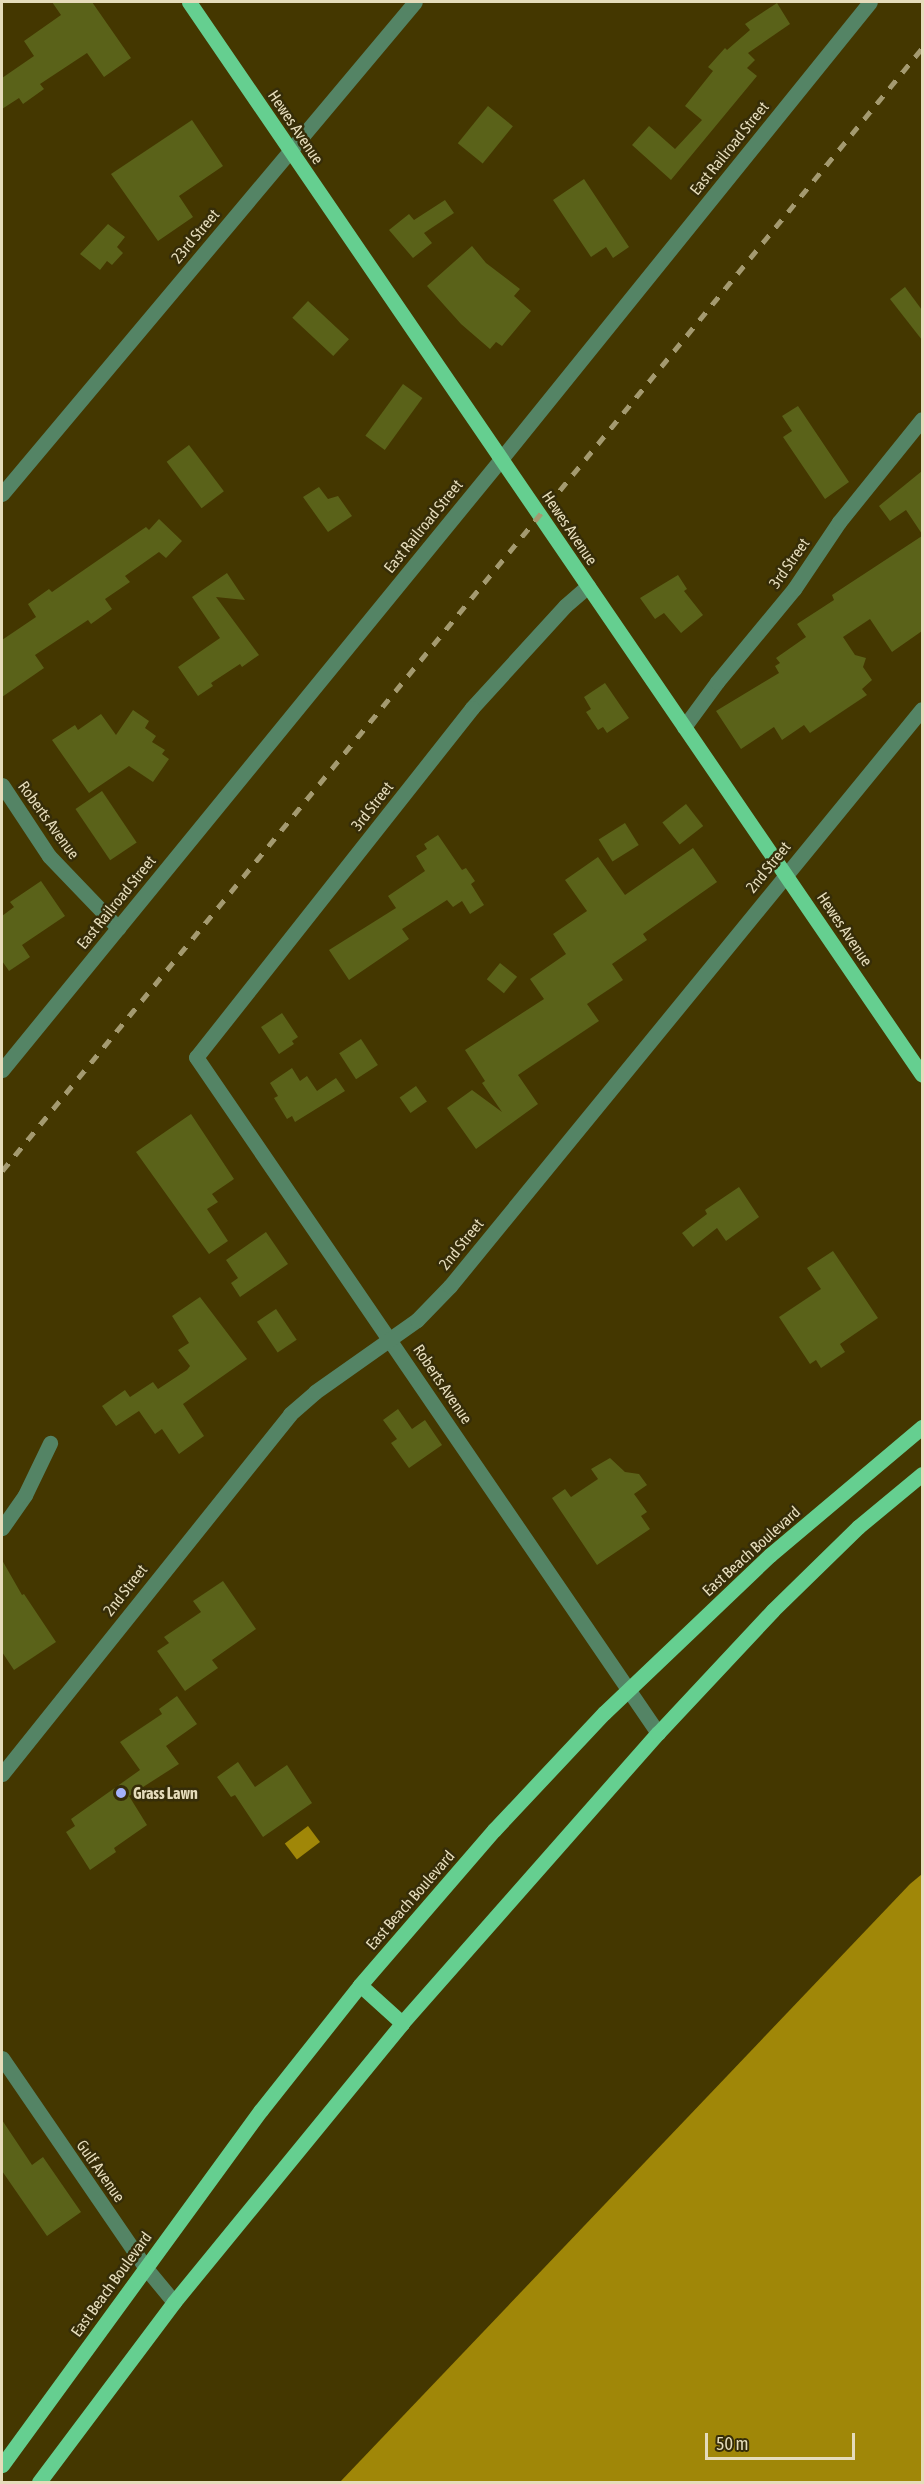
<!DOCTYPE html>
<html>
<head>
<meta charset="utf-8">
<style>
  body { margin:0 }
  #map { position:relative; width:924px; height:2484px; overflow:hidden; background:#443700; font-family:"Asap Condensed",sans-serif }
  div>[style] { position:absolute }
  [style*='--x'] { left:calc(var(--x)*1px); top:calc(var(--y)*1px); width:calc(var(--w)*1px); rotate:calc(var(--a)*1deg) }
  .water>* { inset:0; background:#a08708; transform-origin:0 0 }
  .building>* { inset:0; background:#5a6219; transform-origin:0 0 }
  .minor>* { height:15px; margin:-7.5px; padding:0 7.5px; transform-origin:7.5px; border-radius:7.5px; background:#548465 }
  .major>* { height:15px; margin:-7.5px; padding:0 7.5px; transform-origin:7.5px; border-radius:7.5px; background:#65cf90 }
  .rail>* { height:4.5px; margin-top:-2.25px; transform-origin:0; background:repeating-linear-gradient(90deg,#a49a70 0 10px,transparent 0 20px) }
  .dots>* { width:16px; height:16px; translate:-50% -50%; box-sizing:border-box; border:3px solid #362d08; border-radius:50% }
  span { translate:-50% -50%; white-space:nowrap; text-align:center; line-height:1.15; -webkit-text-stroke:5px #362d08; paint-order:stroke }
  .street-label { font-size:16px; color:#e5dcbb }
  .poi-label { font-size:16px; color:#e5dcbb; font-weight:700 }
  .left { translate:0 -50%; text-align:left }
  .frame { position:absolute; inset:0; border:3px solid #e5dcbb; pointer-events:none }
  .scale { position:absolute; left:705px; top:2433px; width:150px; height:27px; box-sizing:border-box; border:3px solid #e5dcbb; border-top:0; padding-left:8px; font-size:18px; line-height:21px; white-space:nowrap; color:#e5dcbb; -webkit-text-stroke:4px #362d08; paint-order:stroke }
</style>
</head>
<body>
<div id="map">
  <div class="water">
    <div style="left:308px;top:1826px;width:20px;height:29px;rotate:53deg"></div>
    <div style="clip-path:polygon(922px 1874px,922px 2482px,340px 2482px,910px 1884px)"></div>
  </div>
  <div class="building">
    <div style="clip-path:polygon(52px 2px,92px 2px,131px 58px,104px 77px,87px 53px,40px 84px,44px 89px,23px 104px,19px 98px,2px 109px,2px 78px,34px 56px,24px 41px,61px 15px)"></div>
    <div style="clip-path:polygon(777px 3px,790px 24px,748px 53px,755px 60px,747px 68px,757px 76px,671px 180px,632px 145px,649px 126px,675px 149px,702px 120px,685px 106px,713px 71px,708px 67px,725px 48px,727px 50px,750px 30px,745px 24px)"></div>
    <div style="left:488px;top:106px;width:32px;height:48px;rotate:39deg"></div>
    <div style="clip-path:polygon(192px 120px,223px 166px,179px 196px,193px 217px,158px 241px,111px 174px)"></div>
    <div style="clip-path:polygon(584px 179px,629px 247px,613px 258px,606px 247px,591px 257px,553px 200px)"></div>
    <div style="clip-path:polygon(445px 200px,454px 213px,424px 233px,432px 243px,413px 258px,389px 230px,409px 214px,414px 220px)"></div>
    <div style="clip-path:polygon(108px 224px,125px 237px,117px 247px,123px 253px,112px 265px,107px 261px,100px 270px,80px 254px)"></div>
    <div style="clip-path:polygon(472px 246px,486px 263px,520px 289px,514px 296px,531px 311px,502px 346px,496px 342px,490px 349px,461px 324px,427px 286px)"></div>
    <div style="clip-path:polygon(905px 287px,922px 310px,922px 340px,890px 299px)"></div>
    <div style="left:308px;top:301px;width:56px;height:23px;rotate:43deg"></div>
    <div style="left:403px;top:384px;width:24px;height:64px;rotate:36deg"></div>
    <div style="clip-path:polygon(798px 406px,849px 482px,825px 499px,783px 437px,792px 431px,782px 416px)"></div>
    <div style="left:189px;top:445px;width:58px;height:28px;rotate:53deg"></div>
    <div style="clip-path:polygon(922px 471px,922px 534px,906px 510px,890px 521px,879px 506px)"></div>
    <div style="clip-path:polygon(319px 487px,328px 499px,338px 496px,352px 516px,328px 532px,303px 497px)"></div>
    <div style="clip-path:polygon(159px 519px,182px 541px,166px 558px,159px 552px,125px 576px,130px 582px,105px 599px,112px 609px,91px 624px,88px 620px,35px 655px,44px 668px,2px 697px,2px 640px,36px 617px,28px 604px,49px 589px,52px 592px,146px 527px,149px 530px)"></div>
    <div style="clip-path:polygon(922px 536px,922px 631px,892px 652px,870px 619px,843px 637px,855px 655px,866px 658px,863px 667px,872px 680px,862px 689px,867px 695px,810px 733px,804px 725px,782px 740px,774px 727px,741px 749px,716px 711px,779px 673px,775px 666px,780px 663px,776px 658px,806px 637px,797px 624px,834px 600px,832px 595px)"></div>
    <div style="clip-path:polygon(227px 573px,245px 600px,216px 597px,259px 655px,242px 667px,240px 664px,211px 683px,213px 686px,198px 696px,178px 667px,220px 638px,192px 597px)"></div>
    <div style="clip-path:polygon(678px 575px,687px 589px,684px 591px,703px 615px,681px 633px,664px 613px,655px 619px,640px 598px)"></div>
    <div style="clip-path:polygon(605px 683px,629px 718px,607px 733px,603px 727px,598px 730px,586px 712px,591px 709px,584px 697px)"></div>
    <div style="clip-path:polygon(133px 710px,149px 721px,145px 728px,156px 736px,152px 742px,165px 750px,162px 754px,169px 759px,153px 782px,129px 766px,89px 793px,52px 740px,75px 725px,78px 730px,101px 714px,116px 735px)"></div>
    <div style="left:102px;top:791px;width:62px;height:32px;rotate:56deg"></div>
    <div style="left:686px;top:804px;width:28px;height:30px;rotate:52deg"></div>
    <div style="left:625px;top:823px;width:26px;height:31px;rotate:58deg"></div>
    <div style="clip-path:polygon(438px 835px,462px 870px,466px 868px,475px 881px,471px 884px,484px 905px,470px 914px,462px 901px,453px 907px,447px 900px,402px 929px,409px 939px,349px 980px,329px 950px,396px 908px,388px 896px,425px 871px,416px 856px,427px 849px,424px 844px)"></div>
    <div style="clip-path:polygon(693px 848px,717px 882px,643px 934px,647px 940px,612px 964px,623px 980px,587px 1004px,599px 1021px,518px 1075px,538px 1104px,476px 1149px,447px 1108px,472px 1090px,502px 1112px,482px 1083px,485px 1081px,465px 1050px,544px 999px,530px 979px,566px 954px,553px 934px,587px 911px,565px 880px,598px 857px,625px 895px)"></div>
    <div style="clip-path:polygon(41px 881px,65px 916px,22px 945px,30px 957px,9px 971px,2px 961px,2px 916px,14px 907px,10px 902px)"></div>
    <div style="left:500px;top:963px;width:22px;height:21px;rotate:39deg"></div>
    <div style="clip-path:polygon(282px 1013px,298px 1037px,292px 1041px,294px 1044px,279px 1054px,261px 1027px)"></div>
    <div style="left:361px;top:1039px;width:31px;height:26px;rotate:57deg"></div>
    <div style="clip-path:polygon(292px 1068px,300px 1081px,307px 1076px,317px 1091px,336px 1078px,345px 1091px,295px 1122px,292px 1116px,287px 1119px,274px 1098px,278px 1096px,270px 1083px)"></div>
    <div style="left:416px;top:1086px;width:19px;height:20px;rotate:55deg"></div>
    <div style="clip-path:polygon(191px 1114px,234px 1179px,212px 1194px,218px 1202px,207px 1209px,228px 1241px,209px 1254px,136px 1152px)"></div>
    <div style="clip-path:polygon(739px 1187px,759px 1217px,726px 1241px,717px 1228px,693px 1247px,682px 1233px,707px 1214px,705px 1210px)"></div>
    <div style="clip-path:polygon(266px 1232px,288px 1264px,240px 1297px,231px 1283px,238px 1278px,226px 1260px)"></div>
    <div style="clip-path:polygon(833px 1251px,878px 1318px,840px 1344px,845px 1352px,821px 1368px,816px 1360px,810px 1364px,779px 1317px,821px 1289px,807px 1268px)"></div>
    <div style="clip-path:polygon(200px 1297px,247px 1359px,183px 1404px,204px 1436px,179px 1454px,162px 1429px,155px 1434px,139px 1411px,116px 1426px,102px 1406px,125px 1390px,130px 1397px,153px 1382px,158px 1389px,187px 1370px,190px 1366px,178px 1350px,189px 1343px,172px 1316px)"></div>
    <div style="left:276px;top:1309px;width:37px;height:23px;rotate:56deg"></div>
    <div style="clip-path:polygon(398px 1409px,412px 1429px,425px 1420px,442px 1445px,409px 1468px,391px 1443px,397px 1439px,383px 1420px)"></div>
    <div style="clip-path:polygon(610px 1458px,625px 1472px,639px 1474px,647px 1485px,634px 1494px,647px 1512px,641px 1516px,650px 1529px,597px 1565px,552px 1498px,565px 1489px,571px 1497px,598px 1479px,591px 1469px)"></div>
    <div style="clip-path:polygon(2px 1560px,22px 1595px,24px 1594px,56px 1642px,14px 1670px,2px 1652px)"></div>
    <div style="clip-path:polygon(223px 1581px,256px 1629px,212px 1660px,218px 1668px,185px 1691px,157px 1651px,169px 1643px,164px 1637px,201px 1612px,193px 1601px)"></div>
    <div style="clip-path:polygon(177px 1696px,197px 1724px,166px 1746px,179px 1764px,129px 1796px,147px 1825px,114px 1848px,116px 1852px,90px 1870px,66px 1832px,75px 1826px,71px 1819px,140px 1770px,120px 1742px,162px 1714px,159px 1709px)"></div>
    <div style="clip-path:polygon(238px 1762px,255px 1787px,287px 1765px,312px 1803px,263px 1837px,235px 1795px,231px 1797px,217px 1777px)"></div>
    <div style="clip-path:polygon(2px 2120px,32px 2165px,43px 2157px,81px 2212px,47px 2236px,2px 2171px)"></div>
  </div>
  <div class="minor">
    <div style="--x:2;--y:494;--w:642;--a:-49.99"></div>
    <div style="--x:588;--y:586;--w:30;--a:139"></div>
    <div style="--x:565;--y:606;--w:138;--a:132.4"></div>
    <div style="--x:472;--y:708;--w:445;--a:128.3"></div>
    <div style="--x:196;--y:1057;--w:819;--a:55.65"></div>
    <div style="--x:684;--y:727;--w:56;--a:-53.7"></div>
    <div style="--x:717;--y:682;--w:121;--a:-50.4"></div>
    <div style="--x:794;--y:589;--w:81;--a:-56.1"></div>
    <div style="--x:839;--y:522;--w:132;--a:-51.1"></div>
    <div style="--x:2;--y:785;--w:85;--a:56.5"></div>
    <div style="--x:49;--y:856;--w:100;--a:46.2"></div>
    <div style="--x:2;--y:1070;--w:789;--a:-50.76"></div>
    <div style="--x:501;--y:459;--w:587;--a:-51.08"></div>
    <div style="--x:2;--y:1528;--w:40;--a:-55.1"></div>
    <div style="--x:25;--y:1495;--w:58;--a:-64.3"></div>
    <div style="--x:2;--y:1774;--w:461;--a:-51.3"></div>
    <div style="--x:290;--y:1414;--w:33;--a:-41"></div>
    <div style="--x:315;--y:1392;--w:125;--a:-35.2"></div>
    <div style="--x:417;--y:1320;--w:47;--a:-45.9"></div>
    <div style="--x:450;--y:1286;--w:745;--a:-50.72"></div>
    <div style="--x:2;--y:2058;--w:253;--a:55.6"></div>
    <div style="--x:145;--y:2267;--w:45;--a:50.4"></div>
  </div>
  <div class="major">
    <div style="--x:189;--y:2;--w:1299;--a:55.66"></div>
    <div style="--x:360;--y:1985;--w:57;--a:42.1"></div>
    <div style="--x:2;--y:2465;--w:439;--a:-53.9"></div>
    <div style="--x:261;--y:2110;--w:159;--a:-51.6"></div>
    <div style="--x:360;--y:1985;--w:205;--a:-49.2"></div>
    <div style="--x:494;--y:1830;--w:161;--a:-46.8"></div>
    <div style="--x:604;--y:1713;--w:229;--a:-43.6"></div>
    <div style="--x:770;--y:1555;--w:199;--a:-40.1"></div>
    <div style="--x:39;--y:2482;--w:225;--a:-53.1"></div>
    <div style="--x:174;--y:2302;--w:360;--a:-50.7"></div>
    <div style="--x:402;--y:2023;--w:387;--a:-48.6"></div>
    <div style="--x:658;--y:1733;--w:168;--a:-46.9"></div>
    <div style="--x:773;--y:1610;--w:119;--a:-44.3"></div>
    <div style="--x:858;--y:1527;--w:83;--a:-39.6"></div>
  </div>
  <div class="rail">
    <div style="--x:2;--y:1171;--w:1452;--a:-50.67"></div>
  </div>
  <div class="dots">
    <div style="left:121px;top:1793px;background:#a4b2fc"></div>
  </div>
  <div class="street-label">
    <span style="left:296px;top:127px;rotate:56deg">Hewes Avenue</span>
    <span style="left:729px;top:148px;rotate:-51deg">East Railroad Street</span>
    <span style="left:195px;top:236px;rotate:-50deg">23rd Street</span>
    <span style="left:423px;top:526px;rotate:-51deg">East Railroad Street</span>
    <span style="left:570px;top:528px;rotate:56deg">Hewes Avenue</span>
    <span style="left:789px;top:563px;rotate:-55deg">3rd Street</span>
    <span style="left:372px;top:806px;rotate:-52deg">3rd Street</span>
    <span style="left:49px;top:820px;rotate:54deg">Roberts Avenue</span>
    <span style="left:768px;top:867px;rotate:-51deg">2nd Street</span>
    <span style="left:116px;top:902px;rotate:-51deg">East Railroad Street</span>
    <span style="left:845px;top:929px;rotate:56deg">Hewes Avenue</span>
    <span style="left:461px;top:1244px;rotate:-51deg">2nd Street</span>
    <span style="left:443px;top:1384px;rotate:56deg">Roberts Avenue</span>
    <span style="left:751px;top:1551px;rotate:-42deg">East Beach Boulevard</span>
    <span style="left:125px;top:1590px;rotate:-52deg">2nd Street</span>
    <span style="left:410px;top:1900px;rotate:-49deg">East Beach Boulevard</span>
    <span style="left:101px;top:2171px;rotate:55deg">Gulf Avenue</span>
    <span style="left:111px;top:2284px;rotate:-54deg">East Beach Boulevard</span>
  </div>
  <div class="poi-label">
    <span class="left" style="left:133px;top:1793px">Grass Lawn</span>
  </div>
  <div class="frame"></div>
  <div class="scale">50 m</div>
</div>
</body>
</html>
